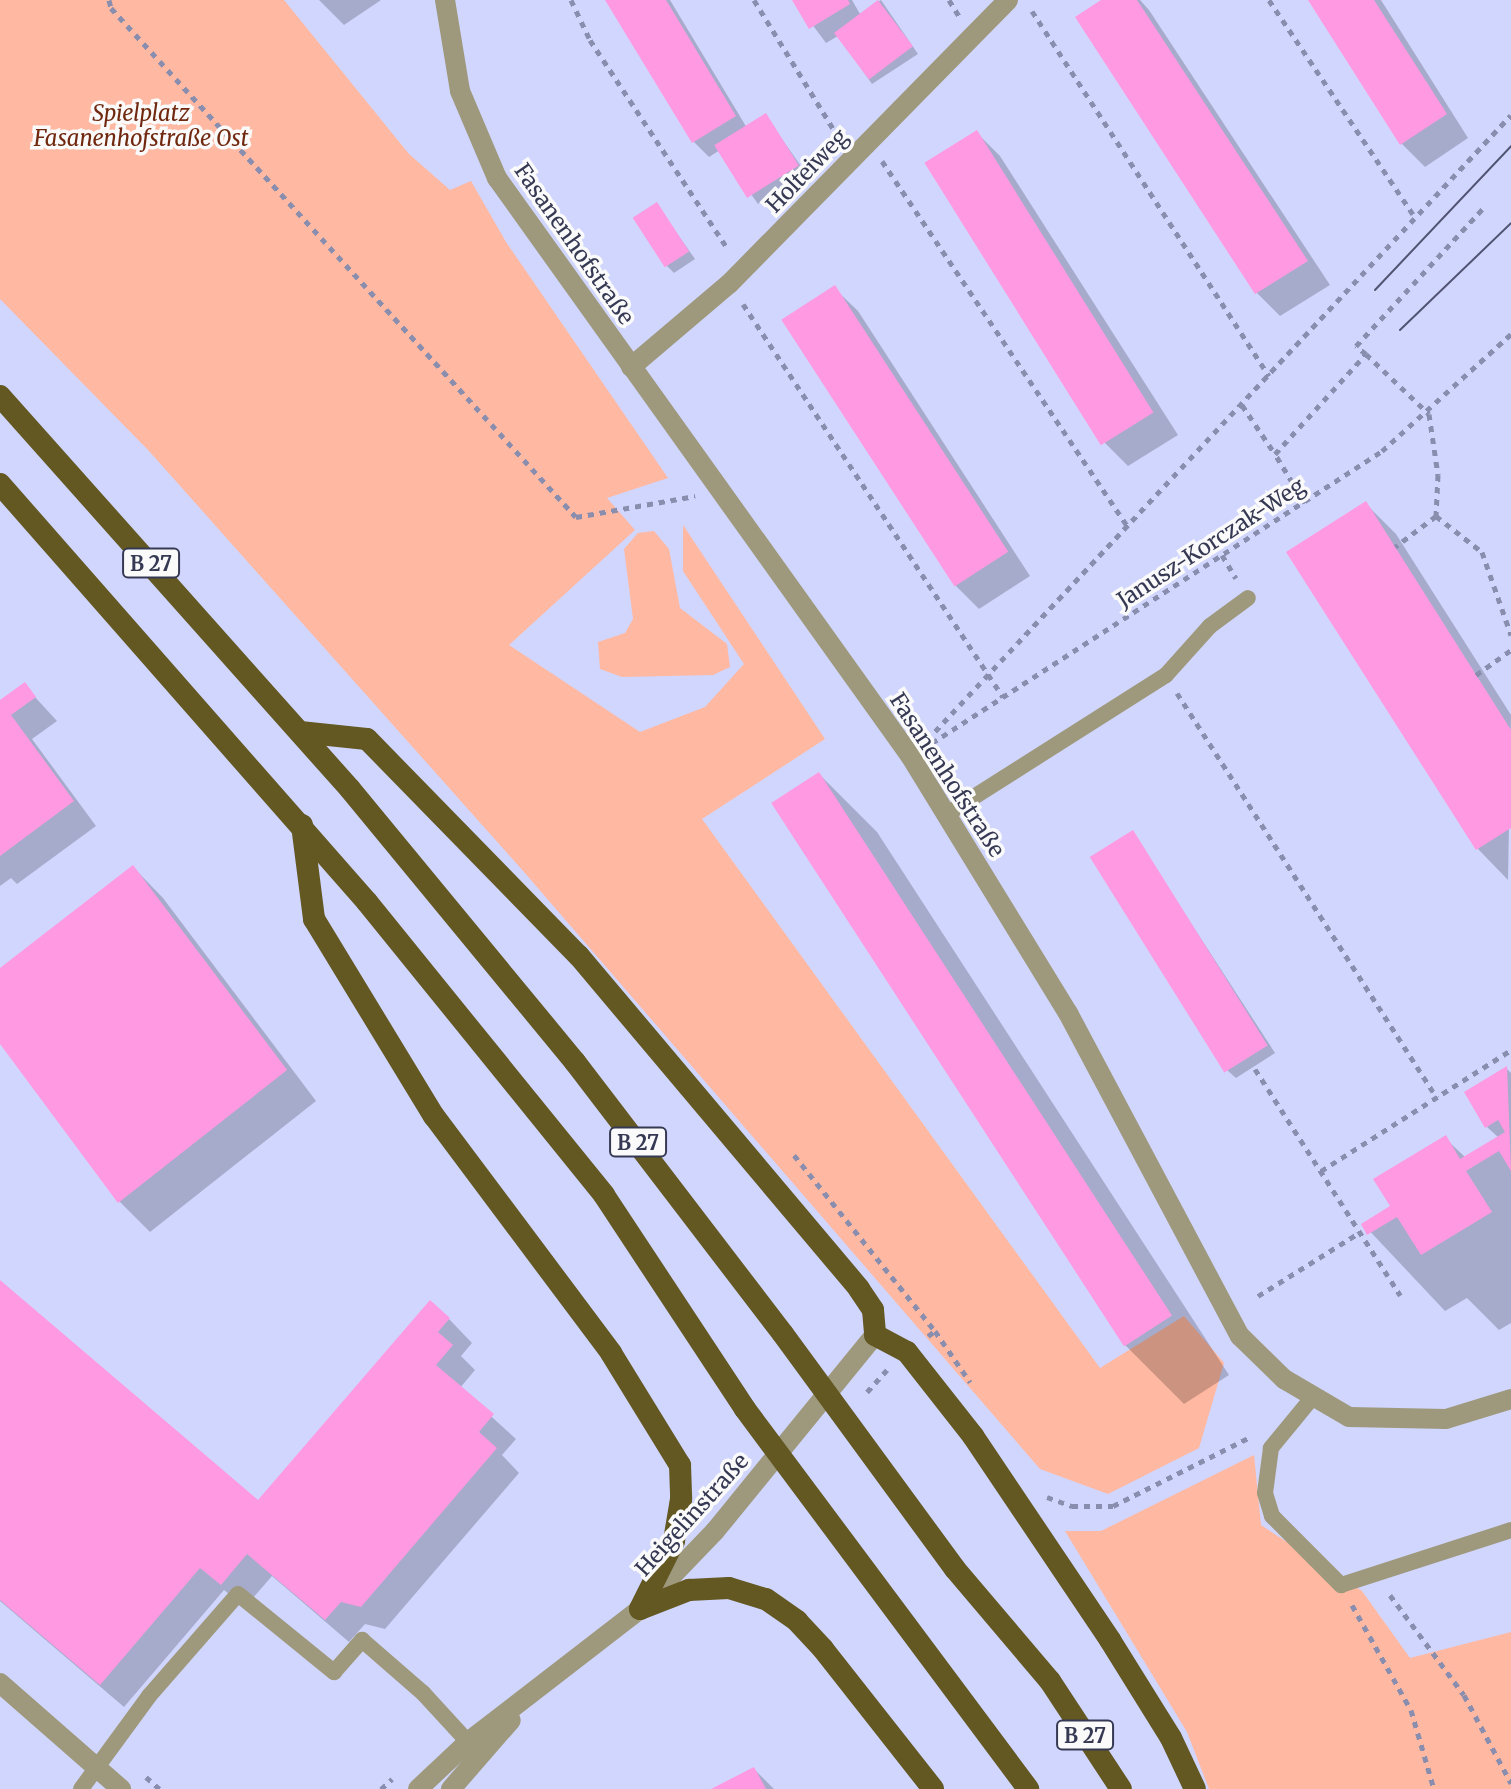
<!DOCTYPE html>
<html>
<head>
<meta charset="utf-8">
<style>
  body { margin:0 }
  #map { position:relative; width:1511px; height:1789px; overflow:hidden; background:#d1d6fe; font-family:Merriweather,serif }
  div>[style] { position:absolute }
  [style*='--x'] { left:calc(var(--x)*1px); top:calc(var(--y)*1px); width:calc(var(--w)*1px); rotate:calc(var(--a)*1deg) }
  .green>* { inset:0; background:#ffb8a1 }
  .shadow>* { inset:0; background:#0003 }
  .building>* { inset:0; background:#ff99e1; transform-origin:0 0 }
  .path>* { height:5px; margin-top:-2.5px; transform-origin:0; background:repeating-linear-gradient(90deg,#898dae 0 6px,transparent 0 12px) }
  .service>* { height:16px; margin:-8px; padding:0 8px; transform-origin:8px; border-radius:8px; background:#9e997c }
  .minor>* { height:20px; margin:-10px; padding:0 10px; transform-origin:10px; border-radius:10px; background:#9e997c }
  .tertiary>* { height:20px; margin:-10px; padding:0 10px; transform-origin:10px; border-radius:10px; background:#9e997c }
  .trunk>* { height:22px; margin:-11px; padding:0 11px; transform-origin:11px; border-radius:11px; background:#635822 }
  .tram>* { height:2px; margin:-1px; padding:0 1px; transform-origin:1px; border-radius:1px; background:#515471 }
  span { translate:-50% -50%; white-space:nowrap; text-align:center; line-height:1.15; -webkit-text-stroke:7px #fafafa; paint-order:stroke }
  .shield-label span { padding:2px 6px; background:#fafafa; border:2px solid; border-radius:6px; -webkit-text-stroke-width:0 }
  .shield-label { font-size:20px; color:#363953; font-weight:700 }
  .park-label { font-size:22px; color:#70280f; font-style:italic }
  .street-label { font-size:22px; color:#363953 }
</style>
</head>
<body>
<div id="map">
  <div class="green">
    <div style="clip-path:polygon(0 0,284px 0,409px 154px,450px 190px,471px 181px,506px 242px,668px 478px,607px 498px,635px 530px,509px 645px,640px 732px,705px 707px,744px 664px,683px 571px,683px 525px,825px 739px,702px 819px,1100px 1368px,1184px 1316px,1224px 1363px,1199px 1448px,1108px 1494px,1040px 1469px,524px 872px,149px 451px,0 299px)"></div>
    <div style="clip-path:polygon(654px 531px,669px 549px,680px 608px,727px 644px,730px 667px,713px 675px,622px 677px,600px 669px,598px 642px,625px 633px,633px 619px,624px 549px,638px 533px)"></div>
    <div style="clip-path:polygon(1254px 1455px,1261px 1525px,1362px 1591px,1410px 1658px,1511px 1632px,1511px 1789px,1209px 1789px,1187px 1732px,1065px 1531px,1101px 1531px)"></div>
  </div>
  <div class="shadow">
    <div style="clip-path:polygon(319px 0,381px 0,344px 25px)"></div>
    <div style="clip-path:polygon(608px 0,670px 0,747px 128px,766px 116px,805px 172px,758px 204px,720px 150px,709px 157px,693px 141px)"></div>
    <div style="clip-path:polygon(794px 0,852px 0,860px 14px,881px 0,918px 54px,872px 84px,838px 36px,826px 43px)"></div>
    <div style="clip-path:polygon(1105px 0,1140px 0,1149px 10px,1330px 285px,1280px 316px,1256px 292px)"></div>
    <div style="clip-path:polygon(1310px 0,1381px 0,1468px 138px,1425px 167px,1402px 144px)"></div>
    <div style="clip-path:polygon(977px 133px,1000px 156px,1178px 435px,1128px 466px,1105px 443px)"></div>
    <div style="clip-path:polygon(657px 205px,695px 259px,674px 273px,666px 265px)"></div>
    <div style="clip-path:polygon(834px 288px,858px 311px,1030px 576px,979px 609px,956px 586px)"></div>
    <div style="clip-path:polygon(1366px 504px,1396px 534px,1511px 715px,1508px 880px,1478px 849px,1289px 552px)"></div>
    <div style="clip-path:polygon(24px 685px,57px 721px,32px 739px,96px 826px,17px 884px,11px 878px,0 886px,0 703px)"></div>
    <div style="clip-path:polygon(819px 774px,877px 832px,1229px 1375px,1184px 1404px,1126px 1346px)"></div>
    <div style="clip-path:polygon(1132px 832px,1275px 1053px,1236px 1078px,1228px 1071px)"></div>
    <div style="clip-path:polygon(133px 867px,163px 898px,316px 1101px,150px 1232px,119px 1201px,0 1041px,0 970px)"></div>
    <div style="clip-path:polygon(1507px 1069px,1511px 1073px,1511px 1323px,1499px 1330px,1467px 1298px,1445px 1311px,1364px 1225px,1393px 1207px,1445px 1138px,1466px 1158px,1499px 1138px,1487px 1127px)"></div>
    <div style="clip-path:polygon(0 1282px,258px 1503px,449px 1319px,472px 1343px,461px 1356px,475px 1370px,460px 1388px,516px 1439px,502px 1455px,519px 1473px,385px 1629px,365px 1624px,349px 1642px,272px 1576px,245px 1607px,224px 1590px,124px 1707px,0 1601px)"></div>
    <div style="clip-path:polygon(754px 1769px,774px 1789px,715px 1789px)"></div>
  </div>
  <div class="building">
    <div style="clip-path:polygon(605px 0,666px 0,736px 116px,692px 143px)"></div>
    <div style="clip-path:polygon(792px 0,848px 0,850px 4px,809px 29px)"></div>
    <div style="left:878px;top:0;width:58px;height:55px;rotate:53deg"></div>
    <div style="clip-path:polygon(1101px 0,1137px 0,1308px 261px,1255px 294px,1075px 17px)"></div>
    <div style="clip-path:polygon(1308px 0,1374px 0,1447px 114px,1400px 145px)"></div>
    <div style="left:766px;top:113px;width:62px;height:61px;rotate:58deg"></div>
    <div style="left:977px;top:130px;width:333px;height:62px;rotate:58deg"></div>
    <div style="left:657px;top:202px;width:59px;height:29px;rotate:57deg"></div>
    <div style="left:835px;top:285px;width:318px;height:64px;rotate:57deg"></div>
    <div style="clip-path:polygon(1366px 501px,1511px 730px,1511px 828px,1476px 850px,1286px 552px)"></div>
    <div style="clip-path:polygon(25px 682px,36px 697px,11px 715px,74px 801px,0 856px,0 700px)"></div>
    <div style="left:819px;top:772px;width:648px;height:57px;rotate:57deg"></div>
    <div style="left:1133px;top:830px;width:254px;height:51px;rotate:58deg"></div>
    <div style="clip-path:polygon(133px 865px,287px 1070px,118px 1203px,0 1044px,0 968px)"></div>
    <div style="clip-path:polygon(1507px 1066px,1511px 1171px,1499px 1151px,1466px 1171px,1492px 1212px,1421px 1255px,1397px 1217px,1367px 1235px,1361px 1224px,1390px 1206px,1373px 1179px,1446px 1135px,1460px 1159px,1505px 1132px,1498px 1120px,1485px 1128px,1464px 1092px)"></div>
    <div style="clip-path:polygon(0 1280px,258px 1500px,430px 1300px,450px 1318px,438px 1332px,453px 1345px,436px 1365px,494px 1414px,479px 1432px,497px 1448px,361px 1607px,341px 1602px,325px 1620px,247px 1554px,221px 1585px,200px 1568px,100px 1685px,0 1600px)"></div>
    <div style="clip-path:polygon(754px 1767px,766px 1789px,711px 1789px)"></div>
  </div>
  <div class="path">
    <div style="--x:109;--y:0;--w:8;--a:76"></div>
    <div style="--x:111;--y:8;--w:689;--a:47.59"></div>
    <div style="--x:576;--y:517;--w:121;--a:-10"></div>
    <div style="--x:571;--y:0;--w:44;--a:64.6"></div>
    <div style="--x:590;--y:40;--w:250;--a:56.6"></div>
    <div style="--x:754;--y:0;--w:158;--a:58.4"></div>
    <div style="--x:949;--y:0;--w:19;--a:58"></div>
    <div style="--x:1269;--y:0;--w:258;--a:56.1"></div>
    <div style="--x:1032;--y:11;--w:435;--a:57"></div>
    <div style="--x:882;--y:161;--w:440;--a:56.1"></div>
    <div style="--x:743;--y:304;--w:471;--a:56.5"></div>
    <div style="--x:1366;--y:354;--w:87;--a:43.6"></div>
    <div style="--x:1429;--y:414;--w:62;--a:81.6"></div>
    <div style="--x:1438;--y:475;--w:41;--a:92.8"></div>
    <div style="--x:1436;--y:516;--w:51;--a:142.9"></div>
    <div style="--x:1242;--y:405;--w:59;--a:56"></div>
    <div style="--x:1305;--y:503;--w:57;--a:-121.5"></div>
    <div style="--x:1275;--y:454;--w:135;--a:-47.7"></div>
    <div style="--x:1366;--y:354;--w:13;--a:-141"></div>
    <div style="--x:1356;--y:346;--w:190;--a:-47.3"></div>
    <div style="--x:1436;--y:516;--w:58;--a:38"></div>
    <div style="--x:1482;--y:552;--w:88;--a:70.7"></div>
    <div style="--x:1222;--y:555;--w:27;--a:59"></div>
    <div style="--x:1476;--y:675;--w:43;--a:-35.5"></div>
    <div style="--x:1177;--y:693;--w:481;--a:57.3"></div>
    <div style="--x:927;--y:740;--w:855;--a:-46.94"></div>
    <div style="--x:932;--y:743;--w:536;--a:-32.98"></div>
    <div style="--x:1382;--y:451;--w:174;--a:-42.2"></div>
    <div style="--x:1255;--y:1069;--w:269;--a:57.3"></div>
    <div style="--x:794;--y:1155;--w:226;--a:51.3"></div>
    <div style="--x:1321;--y:1171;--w:225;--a:-32.5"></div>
    <div style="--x:1258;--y:1296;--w:119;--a:-32"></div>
    <div style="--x:928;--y:1336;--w:9;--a:-36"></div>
    <div style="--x:935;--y:1331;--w:62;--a:55.5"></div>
    <div style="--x:867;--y:1392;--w:30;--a:-48"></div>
    <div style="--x:1047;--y:1497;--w:27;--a:20"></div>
    <div style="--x:1072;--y:1506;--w:41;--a:0"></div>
    <div style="--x:1113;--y:1506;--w:153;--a:-26.7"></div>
    <div style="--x:1390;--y:1595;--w:124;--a:53.5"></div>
    <div style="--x:1464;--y:1695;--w:100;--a:61.9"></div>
    <div style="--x:1352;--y:1605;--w:120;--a:60.7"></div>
    <div style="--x:1411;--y:1710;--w:82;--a:73.8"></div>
    <div style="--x:146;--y:1777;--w:18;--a:41"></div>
    <div style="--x:381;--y:1789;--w:15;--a:-42"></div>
  </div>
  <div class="service">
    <div style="--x:947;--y:814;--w:259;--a:-32.4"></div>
    <div style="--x:1166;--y:675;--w:66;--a:-48.1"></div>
    <div style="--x:1210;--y:626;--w:47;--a:-36.4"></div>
    <div style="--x:1312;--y:1398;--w:65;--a:129.4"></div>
    <div style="--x:1271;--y:1448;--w:45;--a:97.6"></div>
    <div style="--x:1265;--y:1493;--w:24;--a:73"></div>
    <div style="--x:1272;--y:1516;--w:98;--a:45"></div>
    <div style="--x:1341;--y:1585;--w:179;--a:-17.9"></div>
    <div style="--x:81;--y:1789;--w:115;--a:-53.8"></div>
    <div style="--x:149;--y:1696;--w:135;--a:-48.9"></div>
    <div style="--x:238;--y:1594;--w:124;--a:39.1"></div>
    <div style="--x:334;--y:1672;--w:43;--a:-48.8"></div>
    <div style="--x:362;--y:1640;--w:81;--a:41"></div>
    <div style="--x:423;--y:1693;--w:67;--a:47.4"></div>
  </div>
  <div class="minor">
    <div style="--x:631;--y:367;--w:128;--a:-40.3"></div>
    <div style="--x:729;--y:284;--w:398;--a:-45.5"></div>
  </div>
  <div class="tertiary">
    <div style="--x:445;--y:0;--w:92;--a:80.6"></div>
    <div style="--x:460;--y:91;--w:95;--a:67"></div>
    <div style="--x:497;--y:178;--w:712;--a:54.43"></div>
    <div style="--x:911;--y:757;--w:300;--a:58.5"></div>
    <div style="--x:1068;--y:1013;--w:366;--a:62"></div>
    <div style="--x:1240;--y:1336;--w:62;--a:44.3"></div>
    <div style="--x:1284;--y:1379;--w:75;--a:30.3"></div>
    <div style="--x:1349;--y:1417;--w:97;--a:1.2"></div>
    <div style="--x:1446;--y:1419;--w:68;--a:-17.1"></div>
    <div style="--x:0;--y:1683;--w:161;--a:41.2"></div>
    <div style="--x:418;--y:1789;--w:69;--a:-43.2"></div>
    <div style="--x:468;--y:1742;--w:217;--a:-37.7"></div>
    <div style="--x:640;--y:1609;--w:108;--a:-46.1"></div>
    <div style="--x:715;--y:1531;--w:253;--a:-50.8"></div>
    <div style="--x:451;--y:1789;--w:91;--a:-49"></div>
  </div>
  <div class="trunk">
    <div style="--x:0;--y:396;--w:526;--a:48.31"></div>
    <div style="--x:350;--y:789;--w:354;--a:50.5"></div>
    <div style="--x:575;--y:1062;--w:342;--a:52.6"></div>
    <div style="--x:783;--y:1334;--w:291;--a:53.8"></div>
    <div style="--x:955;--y:1569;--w:147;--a:49.7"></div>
    <div style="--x:1050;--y:1681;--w:129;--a:56.7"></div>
    <div style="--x:0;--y:484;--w:556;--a:48.72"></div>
    <div style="--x:367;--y:902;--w:377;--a:51"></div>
    <div style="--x:604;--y:1195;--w:256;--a:56.6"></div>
    <div style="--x:745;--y:1409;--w:474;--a:53.3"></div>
    <div style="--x:300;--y:732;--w:67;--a:6"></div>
    <div style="--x:367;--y:739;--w:303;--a:45.7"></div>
    <div style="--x:579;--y:956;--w:435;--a:49.9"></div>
    <div style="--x:859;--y:1289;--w:25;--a:56"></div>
    <div style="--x:873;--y:1310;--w:25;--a:85"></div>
    <div style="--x:875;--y:1335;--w:36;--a:28"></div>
    <div style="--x:907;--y:1352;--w:107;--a:51.8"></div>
    <div style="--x:973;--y:1436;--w:246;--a:56.1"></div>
    <div style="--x:1110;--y:1640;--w:115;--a:58.1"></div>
    <div style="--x:1171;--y:1738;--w:56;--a:64.8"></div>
    <div style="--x:302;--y:825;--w:95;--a:82.7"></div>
    <div style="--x:314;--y:919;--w:231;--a:58.7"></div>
    <div style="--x:434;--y:1116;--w:296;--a:53.2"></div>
    <div style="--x:611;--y:1353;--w:132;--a:58.4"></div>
    <div style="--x:680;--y:1465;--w:34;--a:88"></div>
    <div style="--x:681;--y:1499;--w:43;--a:99.5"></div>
    <div style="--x:674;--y:1541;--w:76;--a:116.6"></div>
    <div style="--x:640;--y:1609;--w:53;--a:-21.2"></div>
    <div style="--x:689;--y:1590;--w:40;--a:-2.9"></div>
    <div style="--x:729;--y:1588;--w:39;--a:17"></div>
    <div style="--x:766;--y:1599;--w:38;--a:35"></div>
    <div style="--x:797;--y:1621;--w:38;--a:47"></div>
    <div style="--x:823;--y:1649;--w:178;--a:51.8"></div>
  </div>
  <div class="tram">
    <div style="--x:1375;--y:290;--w:198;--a:-46.6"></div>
    <div style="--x:1400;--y:330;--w:154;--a:-43.9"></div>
  </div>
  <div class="shield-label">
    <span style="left:151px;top:563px">B 27</span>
    <span style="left:638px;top:1142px">B 27</span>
    <span style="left:1085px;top:1735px">B 27</span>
  </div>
  <div class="park-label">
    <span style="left:141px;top:126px">Spielplatz<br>Fasanenhofstraße Ost</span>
  </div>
  <div class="street-label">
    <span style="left:807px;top:171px;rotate:-46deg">Holteiweg</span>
    <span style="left:574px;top:244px;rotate:55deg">Fasanenhofstraße</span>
    <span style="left:1211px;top:543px;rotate:-33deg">Janusz-Korczak-Weg</span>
    <span style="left:947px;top:775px;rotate:57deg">Fasanenhofstraße</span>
    <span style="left:692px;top:1515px;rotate:-48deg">Heigelinstraße</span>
  </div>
</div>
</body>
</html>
